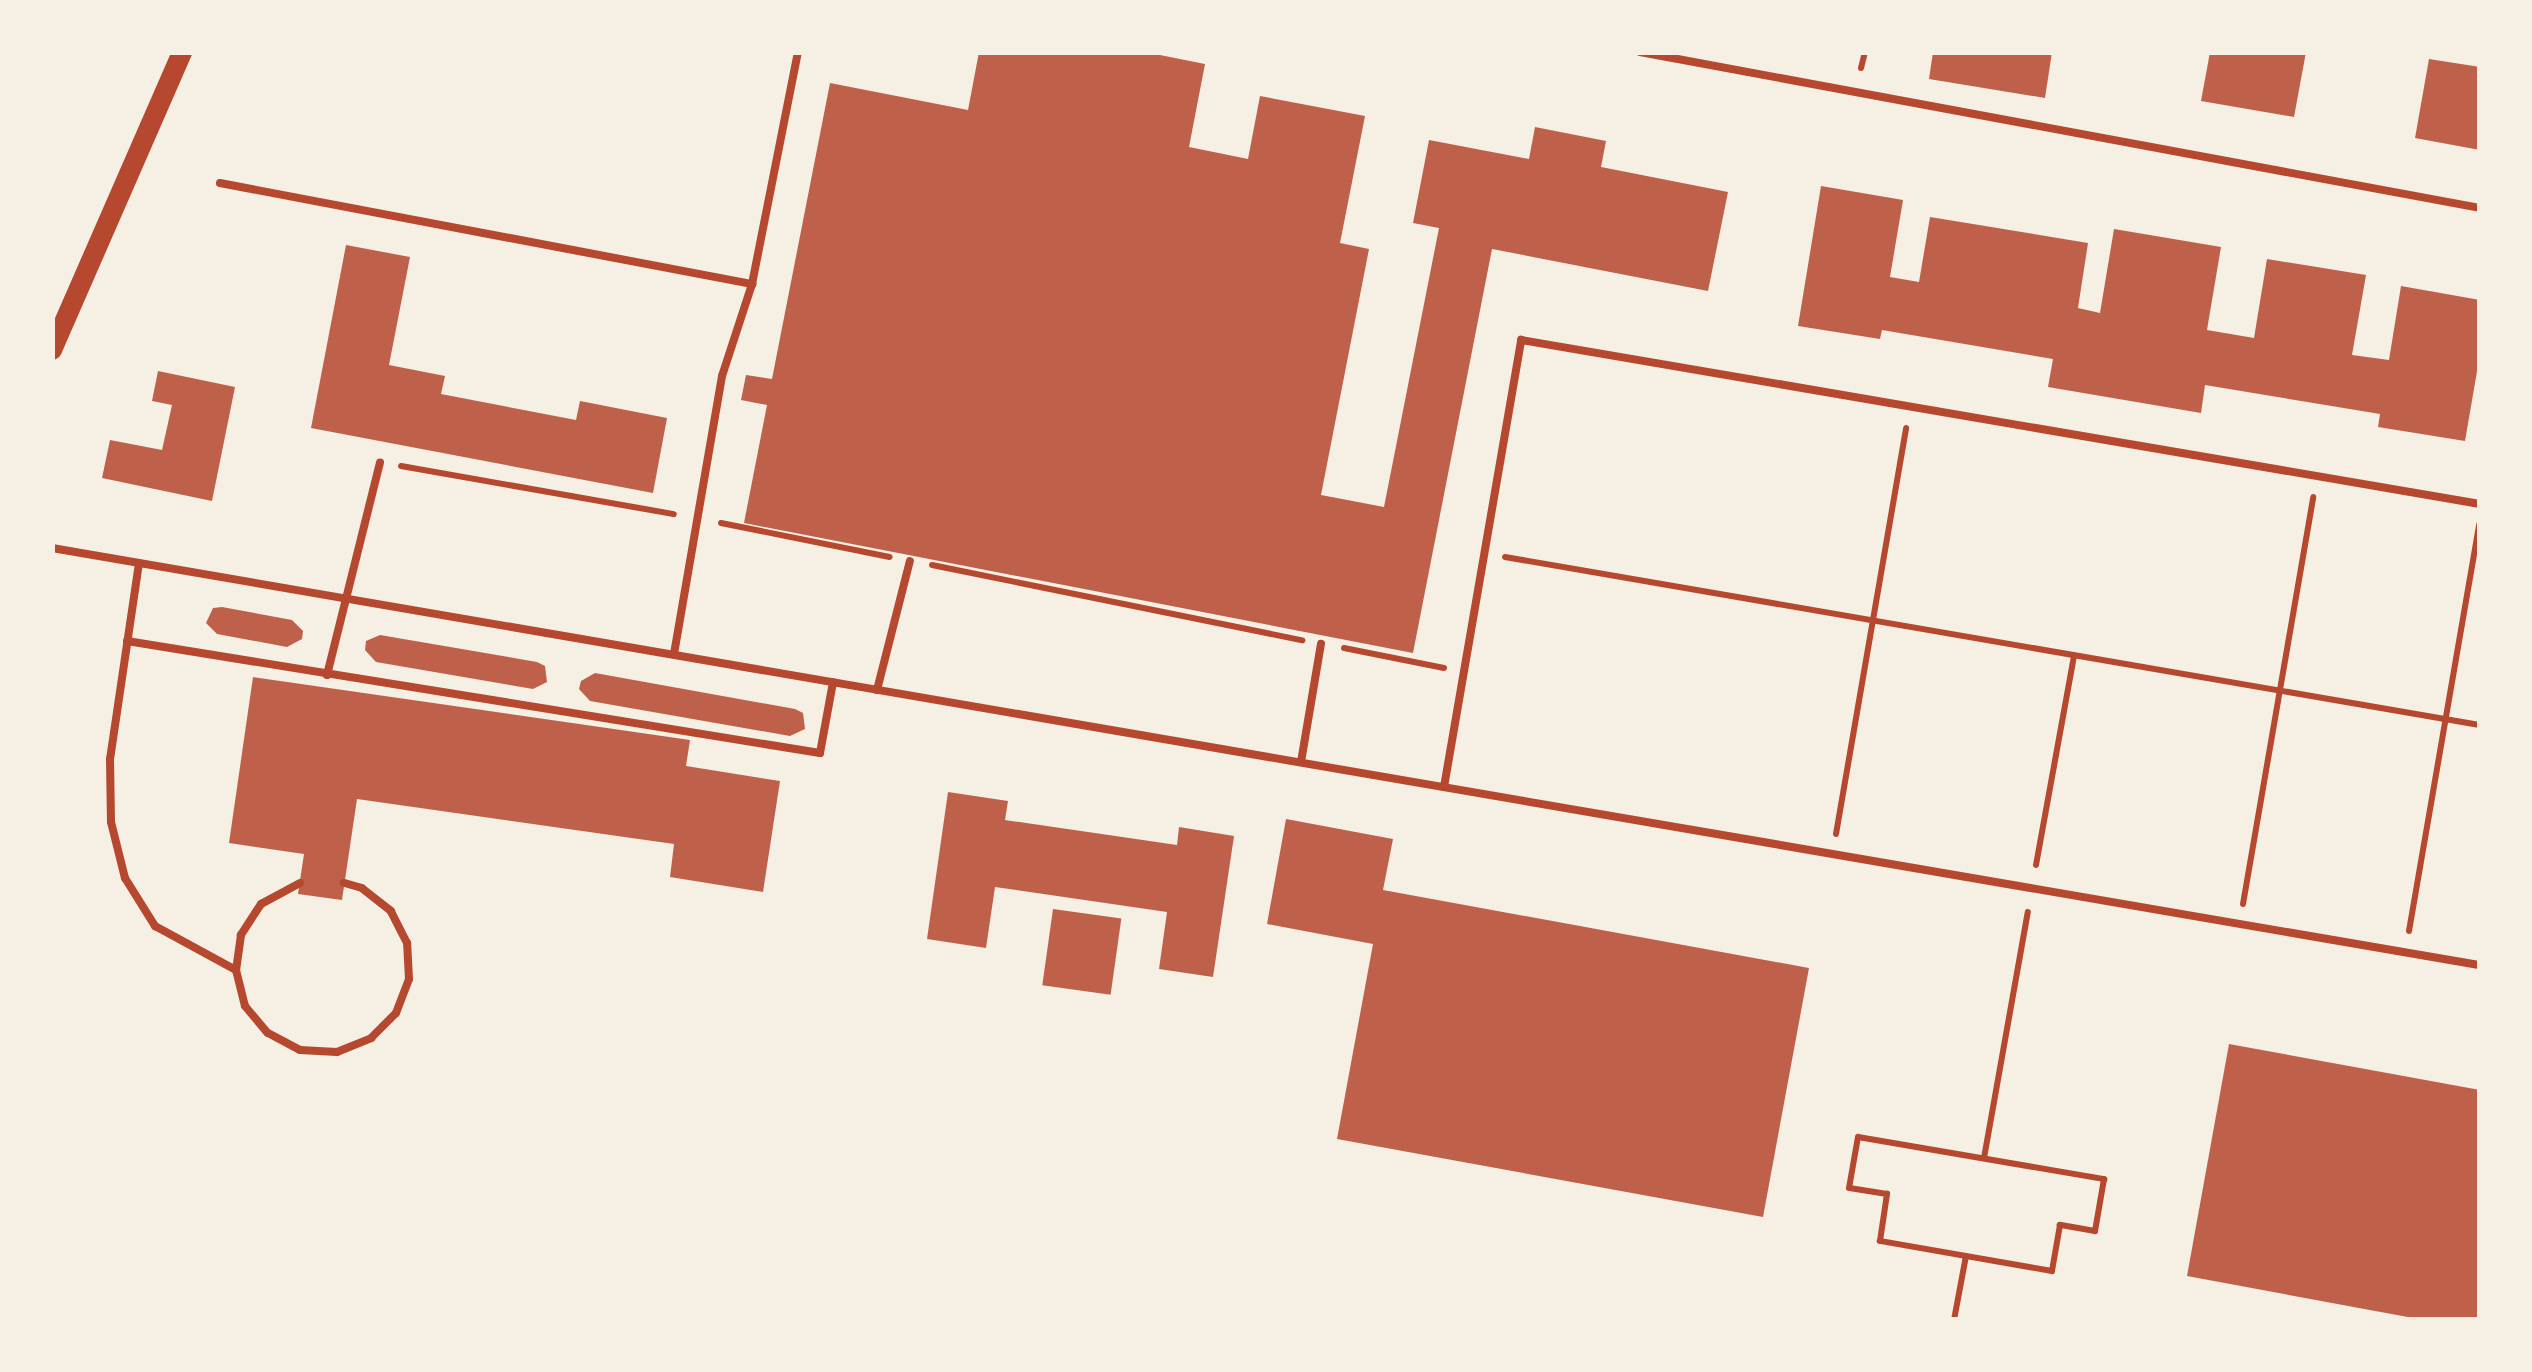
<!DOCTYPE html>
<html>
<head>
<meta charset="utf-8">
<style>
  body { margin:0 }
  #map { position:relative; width:2532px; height:1372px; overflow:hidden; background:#f6efe4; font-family:Montserrat,sans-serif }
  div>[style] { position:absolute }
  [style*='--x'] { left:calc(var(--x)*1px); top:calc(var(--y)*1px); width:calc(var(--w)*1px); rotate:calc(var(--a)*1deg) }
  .building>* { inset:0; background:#bf614a; transform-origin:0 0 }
  .path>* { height:6px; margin:-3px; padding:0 3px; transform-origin:3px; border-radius:3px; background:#b5482f }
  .service>* { height:8px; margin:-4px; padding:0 4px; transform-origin:4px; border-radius:4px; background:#b5482f }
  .secondary>* { height:20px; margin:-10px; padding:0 10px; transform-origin:10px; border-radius:10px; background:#b5482f }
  span { translate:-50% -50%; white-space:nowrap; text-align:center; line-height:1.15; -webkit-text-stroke:8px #f6efe4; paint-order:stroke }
  .frame { position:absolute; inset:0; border:55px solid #f6efe4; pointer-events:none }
</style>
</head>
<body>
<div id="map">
  <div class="building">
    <div style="clip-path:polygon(979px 52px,1145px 52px,1205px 64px,1189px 147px,1248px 159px,1260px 96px,1365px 116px,1340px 243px,1369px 249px,1321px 495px,1384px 507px,1439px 228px,1413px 223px,1429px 140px,1529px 159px,1535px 127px,1606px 141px,1601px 167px,1728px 192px,1708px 291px,1492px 249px,1413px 653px,744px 523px,767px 405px,741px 400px,746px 375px,772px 379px,830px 83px,968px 110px)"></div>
    <div style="clip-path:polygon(1933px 52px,2052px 52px,2045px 98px,1929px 79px)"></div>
    <div style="clip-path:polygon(2210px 52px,2306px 52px,2294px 117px,2201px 101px)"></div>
    <div style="clip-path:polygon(2429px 59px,2480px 67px,2480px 150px,2415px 138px)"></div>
    <div style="clip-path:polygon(1821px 186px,1903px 200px,1890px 277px,1919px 282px,1930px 217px,2088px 243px,2078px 308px,2100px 313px,2114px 229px,2221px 247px,2207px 330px,2254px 338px,2267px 259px,2366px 275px,2352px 355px,2389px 360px,2401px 286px,2480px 300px,2480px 354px,2465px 441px,2378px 427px,2380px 414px,2205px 385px,2201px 413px,2048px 387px,2053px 359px,1882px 330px,1880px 339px,1798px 326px)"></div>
    <div style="clip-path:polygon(346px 245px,410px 257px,389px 365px,445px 376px,441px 394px,576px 420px,580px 401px,667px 418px,653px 493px,311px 428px)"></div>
    <div style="clip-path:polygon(158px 371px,235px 387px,212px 501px,102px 478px,110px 440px,162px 450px,172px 405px,152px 401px)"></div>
    <div style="clip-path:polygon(222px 607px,292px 620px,303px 631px,302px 639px,287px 647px,217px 634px,206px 623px,213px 608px)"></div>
    <div style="clip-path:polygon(380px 635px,537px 662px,545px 666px,547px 682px,533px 689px,376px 662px,365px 650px,366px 641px)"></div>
    <div style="clip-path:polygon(595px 673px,795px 709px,803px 713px,805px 729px,790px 736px,590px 701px,579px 689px,581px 681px)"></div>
    <div style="clip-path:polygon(253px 677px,690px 740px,686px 766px,780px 781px,763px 892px,670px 877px,674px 844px,357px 799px,342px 900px,298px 894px,304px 854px,229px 843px)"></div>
    <div style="clip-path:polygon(948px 792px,1008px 801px,1005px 820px,1177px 845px,1179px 827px,1234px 836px,1213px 977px,1159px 969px,1167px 912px,995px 887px,986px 948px,927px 939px)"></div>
    <div style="clip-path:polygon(1286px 819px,1393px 839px,1383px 890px,1809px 968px,1763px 1217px,1337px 1139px,1373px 944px,1267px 924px)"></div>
    <div style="left:1053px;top:909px;width:69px;height:77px;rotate:8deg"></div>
    <div style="clip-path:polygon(2229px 1044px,2480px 1090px,2480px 1320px,2424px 1320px,2187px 1276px)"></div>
  </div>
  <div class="path">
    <div style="--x:1861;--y:68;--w:16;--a:-76"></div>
    <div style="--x:401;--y:466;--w:277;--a:10"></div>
    <div style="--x:721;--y:523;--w:172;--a:11.4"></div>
    <div style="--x:1505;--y:557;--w:989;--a:9.78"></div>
    <div style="--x:932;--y:565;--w:378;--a:11.5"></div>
    <div style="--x:1344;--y:648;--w:102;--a:11.3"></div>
    <div style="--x:1836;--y:834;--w:412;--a:-80.2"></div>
    <div style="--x:2036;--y:865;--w:213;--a:-79.7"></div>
    <div style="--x:2243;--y:904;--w:413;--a:-80.2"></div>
    <div style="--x:2409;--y:931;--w:413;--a:-80.2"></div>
    <div style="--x:1858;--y:1137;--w:250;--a:9.7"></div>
    <div style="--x:2104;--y:1179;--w:53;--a:99.8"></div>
    <div style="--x:2095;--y:1231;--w:36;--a:-170"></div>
    <div style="--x:2060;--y:1225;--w:47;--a:99.9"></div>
    <div style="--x:2052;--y:1271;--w:175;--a:-170.1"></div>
    <div style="--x:1880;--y:1241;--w:48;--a:-81.5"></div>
    <div style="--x:1887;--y:1194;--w:38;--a:-171"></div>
    <div style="--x:1849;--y:1188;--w:52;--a:-80"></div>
    <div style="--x:1984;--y:1158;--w:250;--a:-79.9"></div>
    <div style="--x:1954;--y:1320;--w:65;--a:-79.4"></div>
  </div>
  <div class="service">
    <div style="--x:1640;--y:52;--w:854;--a:10.52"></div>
    <div style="--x:220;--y:183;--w:542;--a:10.75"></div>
    <div style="--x:52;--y:548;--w:2464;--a:9.75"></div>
    <div style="--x:139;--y:563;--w:198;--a:98.4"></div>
    <div style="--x:110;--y:759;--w:63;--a:89.1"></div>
    <div style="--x:111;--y:822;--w:58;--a:76"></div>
    <div style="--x:125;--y:878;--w:57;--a:58"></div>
    <div style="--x:155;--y:926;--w:92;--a:28.5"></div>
    <div style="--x:127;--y:641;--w:702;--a:9.18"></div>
    <div style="--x:820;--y:753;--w:72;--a:-79.6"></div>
    <div style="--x:674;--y:654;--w:282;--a:-80.2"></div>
    <div style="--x:722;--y:376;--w:97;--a:-71.9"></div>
    <div style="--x:752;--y:284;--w:237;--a:-78.8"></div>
    <div style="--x:327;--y:675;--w:219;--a:-76"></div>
    <div style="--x:877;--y:690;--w:133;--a:-75.7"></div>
    <div style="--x:1301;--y:762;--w:120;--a:-80.4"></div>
    <div style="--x:1444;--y:787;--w:454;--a:-80.2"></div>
    <div style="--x:1521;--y:340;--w:973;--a:9.7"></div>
    <div style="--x:300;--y:883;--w:44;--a:151.7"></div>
    <div style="--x:261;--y:904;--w:37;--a:123"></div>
    <div style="--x:241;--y:935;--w:35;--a:98"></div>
    <div style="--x:236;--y:970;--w:37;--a:76"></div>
    <div style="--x:245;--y:1006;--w:35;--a:50"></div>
    <div style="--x:268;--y:1033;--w:36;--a:28"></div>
    <div style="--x:300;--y:1050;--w:37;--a:3"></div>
    <div style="--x:337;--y:1052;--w:37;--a:-22"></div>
    <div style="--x:371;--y:1038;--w:35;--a:-45"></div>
    <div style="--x:396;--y:1013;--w:36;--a:-69"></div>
    <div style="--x:409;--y:979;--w:36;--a:-93"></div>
    <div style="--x:407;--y:943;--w:36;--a:-117"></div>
    <div style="--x:391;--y:911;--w:37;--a:-142"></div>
    <div style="--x:362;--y:888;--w:19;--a:-164"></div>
  </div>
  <div class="secondary">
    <div style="--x:52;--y:350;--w:325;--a:-66.4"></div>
  </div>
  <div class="frame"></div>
</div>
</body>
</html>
